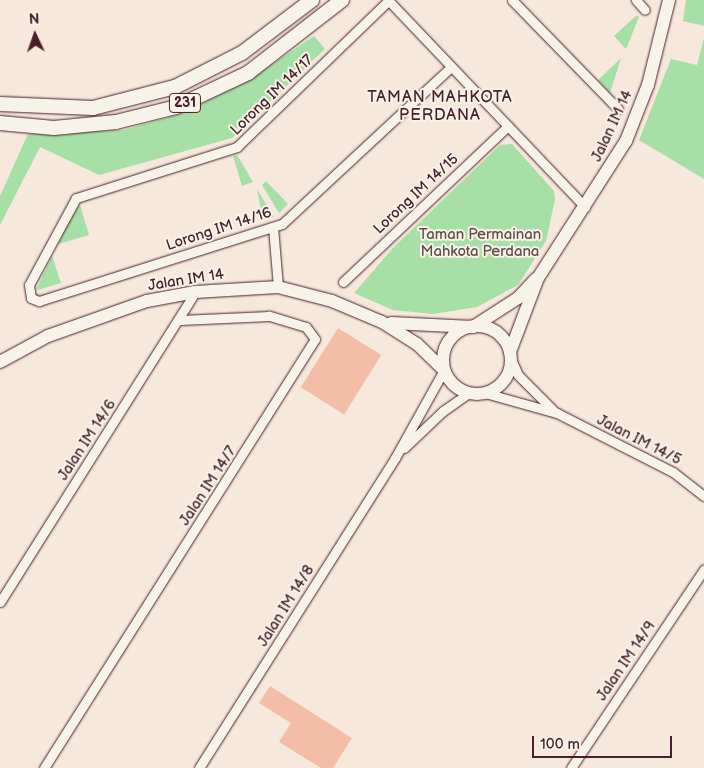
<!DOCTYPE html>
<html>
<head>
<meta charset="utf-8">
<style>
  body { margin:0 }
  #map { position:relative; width:704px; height:768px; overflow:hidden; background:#f6e8db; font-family:"Balsamiq Sans",sans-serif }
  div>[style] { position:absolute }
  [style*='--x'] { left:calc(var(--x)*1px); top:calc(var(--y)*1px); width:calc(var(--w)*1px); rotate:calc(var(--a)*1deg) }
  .green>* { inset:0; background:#a6e0a6 }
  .building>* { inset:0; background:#f4bda8; transform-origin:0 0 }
  .roads { filter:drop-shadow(0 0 1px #4a1f2b) drop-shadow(0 0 1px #4a1f2b) }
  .street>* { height:9px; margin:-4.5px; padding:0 4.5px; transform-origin:4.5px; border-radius:4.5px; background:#f7f3e8 }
  .secondary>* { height:12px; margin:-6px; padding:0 6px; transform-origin:6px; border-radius:6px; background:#f7f3e8 }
  .secondary>.ring { margin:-6px; padding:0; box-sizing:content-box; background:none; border:12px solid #f7f3e8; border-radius:50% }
  .primary>* { height:14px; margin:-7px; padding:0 7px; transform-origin:7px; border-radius:7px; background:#f7f3e8 }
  span { translate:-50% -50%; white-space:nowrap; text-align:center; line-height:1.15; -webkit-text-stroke:4px #f7f3e8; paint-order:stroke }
  .shield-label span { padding:1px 4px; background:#f7f3e8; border:1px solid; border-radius:4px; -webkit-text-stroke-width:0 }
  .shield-label { font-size:14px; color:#4a1f2b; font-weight:700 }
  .street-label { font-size:15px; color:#4a1f2b }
  .park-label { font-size:15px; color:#614f4a }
  .neighbourhood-label { font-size:16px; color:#4a1f2b; letter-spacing:1px }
  .north { position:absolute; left:10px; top:10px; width:50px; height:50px; -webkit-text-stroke:4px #f7f3e8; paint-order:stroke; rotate:357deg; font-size:14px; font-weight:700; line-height:20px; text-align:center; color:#4a1f2b }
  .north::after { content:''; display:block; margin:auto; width:18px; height:22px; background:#4a1f2b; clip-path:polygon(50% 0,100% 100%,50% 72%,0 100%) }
  .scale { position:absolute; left:532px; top:736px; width:140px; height:22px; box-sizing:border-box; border:2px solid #4a1f2b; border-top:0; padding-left:6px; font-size:15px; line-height:18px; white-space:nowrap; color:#4a1f2b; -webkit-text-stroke:4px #f7f3e8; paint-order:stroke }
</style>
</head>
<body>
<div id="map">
  <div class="green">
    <div style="clip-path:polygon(686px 0,704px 0,704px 26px,683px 21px)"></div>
    <div style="clip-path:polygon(637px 15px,639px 17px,626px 49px,614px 36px)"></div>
    <div style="clip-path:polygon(314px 36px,325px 49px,232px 138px,99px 175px,40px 147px,0 225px,0 196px,28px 134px,124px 130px,187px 112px,262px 71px)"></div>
    <div style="clip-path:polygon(704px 38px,704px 179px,639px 140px,671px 59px,697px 65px)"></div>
    <div style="clip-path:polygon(621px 58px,610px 93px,598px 80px)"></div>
    <div style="clip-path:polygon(512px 144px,554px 191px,555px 199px,546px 241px,518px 285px,477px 307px,433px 314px,393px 310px,354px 293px,393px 248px,500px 145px)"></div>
    <div style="clip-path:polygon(237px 155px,253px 182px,242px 186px,233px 156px)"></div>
    <div style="clip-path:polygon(266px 181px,288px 204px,279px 213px,262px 185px)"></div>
    <div style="clip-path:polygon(257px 189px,274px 217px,263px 220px)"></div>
    <div style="clip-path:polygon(80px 205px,89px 235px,58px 244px,73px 212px)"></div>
    <div style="clip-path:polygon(52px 256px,61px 283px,38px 290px,37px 288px)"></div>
  </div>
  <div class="building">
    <div style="left:338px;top:328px;width:51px;height:70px;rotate:32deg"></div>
    <div style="clip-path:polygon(270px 686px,352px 738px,333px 768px,321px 768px,279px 742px,291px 723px,259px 703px)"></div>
  </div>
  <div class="roads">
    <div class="street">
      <div style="--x:388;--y:0;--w:286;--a:46.4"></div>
      <div style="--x:389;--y:0;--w:211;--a:136"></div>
      <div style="--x:237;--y:147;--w:169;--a:162.4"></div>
      <div style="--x:76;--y:198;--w:99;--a:118.4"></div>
      <div style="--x:29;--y:285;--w:13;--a:81"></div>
      <div style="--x:31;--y:298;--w:9;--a:21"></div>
      <div style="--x:39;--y:301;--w:255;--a:-17.6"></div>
      <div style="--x:282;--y:224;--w:231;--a:-42.9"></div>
      <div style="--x:512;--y:0;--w:152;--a:45.8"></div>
      <div style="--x:636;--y:0;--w:13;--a:48"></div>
      <div style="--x:273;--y:227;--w:60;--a:85.2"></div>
      <div style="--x:343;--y:282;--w:227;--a:-43.4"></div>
      <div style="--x:511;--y:359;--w:17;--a:66"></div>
      <div style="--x:518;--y:375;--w:51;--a:45"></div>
      <div style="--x:485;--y:393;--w:75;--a:15.5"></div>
      <div style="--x:557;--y:413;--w:130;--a:27"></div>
      <div style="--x:673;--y:472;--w:39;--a:38"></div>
      <div style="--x:404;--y:448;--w:54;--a:-43.5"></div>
      <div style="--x:443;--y:411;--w:32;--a:-35"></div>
      <div style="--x:0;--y:602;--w:366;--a:-57.8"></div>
      <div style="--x:44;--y:768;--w:507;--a:-57.72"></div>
      <div style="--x:315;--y:339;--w:15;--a:-127"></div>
      <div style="--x:306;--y:327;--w:39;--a:-163"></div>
      <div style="--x:269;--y:316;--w:89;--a:177.4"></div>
      <div style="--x:199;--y:768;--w:367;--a:-57.7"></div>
      <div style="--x:395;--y:458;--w:101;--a:-60.9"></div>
      <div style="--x:571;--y:768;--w:239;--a:-56.2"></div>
    </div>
    <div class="secondary">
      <div style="--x:391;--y:323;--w:82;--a:2.8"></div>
      <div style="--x:473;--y:327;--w:54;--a:-32.8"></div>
      <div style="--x:518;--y:298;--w:26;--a:-47"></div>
      <div class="ring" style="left:443px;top:326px;width:56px;height:56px"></div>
      <div style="--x:510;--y:352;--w:79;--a:-69.3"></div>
      <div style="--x:538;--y:278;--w:163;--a:-57.3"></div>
      <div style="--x:626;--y:141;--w:60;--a:-68.6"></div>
      <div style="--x:648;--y:85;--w:88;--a:-76.1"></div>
      <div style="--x:0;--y:362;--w:55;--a:-28.4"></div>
      <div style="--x:48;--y:336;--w:105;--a:-19.5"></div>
      <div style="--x:147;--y:301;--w:49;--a:-10.6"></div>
      <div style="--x:195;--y:292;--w:83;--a:-3.4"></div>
      <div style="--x:278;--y:287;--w:56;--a:14.5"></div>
      <div style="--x:332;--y:301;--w:54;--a:22.8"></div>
      <div style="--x:382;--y:322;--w:41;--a:32.2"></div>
      <div style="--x:417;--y:344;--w:37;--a:44"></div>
    </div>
    <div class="primary">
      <div style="--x:0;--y:104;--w:93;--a:2.5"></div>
      <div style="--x:93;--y:108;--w:85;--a:-14.4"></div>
      <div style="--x:175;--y:87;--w:75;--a:-26.9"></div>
      <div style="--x:242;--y:53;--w:88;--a:-37.1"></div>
      <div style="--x:0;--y:123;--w:54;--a:5.3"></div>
      <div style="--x:54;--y:128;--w:62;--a:-5.5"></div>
      <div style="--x:116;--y:122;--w:62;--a:-14"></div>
      <div style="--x:176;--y:107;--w:80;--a:-25.3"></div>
      <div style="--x:248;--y:73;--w:119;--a:-37.8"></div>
    </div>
  </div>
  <div class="shield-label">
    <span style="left:185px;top:103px">231</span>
  </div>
  <div class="street-label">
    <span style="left:272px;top:95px;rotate:-44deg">Lorong IM 14/17</span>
    <span style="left:612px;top:126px;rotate:-65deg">Jalan IM 14</span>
    <span style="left:416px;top:194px;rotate:-43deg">Lorong IM 14/15</span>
    <span style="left:219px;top:229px;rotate:-18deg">Lorong IM 14/16</span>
    <span style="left:186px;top:280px;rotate:-9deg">Jalan IM 14</span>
    <span style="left:87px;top:440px;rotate:-57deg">Jalan IM 14/6</span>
    <span style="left:639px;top:440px;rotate:27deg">Jalan IM 14/5</span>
    <span style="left:208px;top:486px;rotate:-57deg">Jalan IM 14/7</span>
    <span style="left:286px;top:606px;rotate:-58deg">Jalan IM 14/8</span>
    <span style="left:626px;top:661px;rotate:-56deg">Jalan IM 14/9</span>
  </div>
  <div class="park-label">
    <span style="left:480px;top:243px">Taman Permainan<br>Mahkota Perdana</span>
  </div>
  <div class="neighbourhood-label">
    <span style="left:440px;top:107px">TAMAN MAHKOTA<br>PERDANA</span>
  </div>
  <div class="north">N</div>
  <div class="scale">100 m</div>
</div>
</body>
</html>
